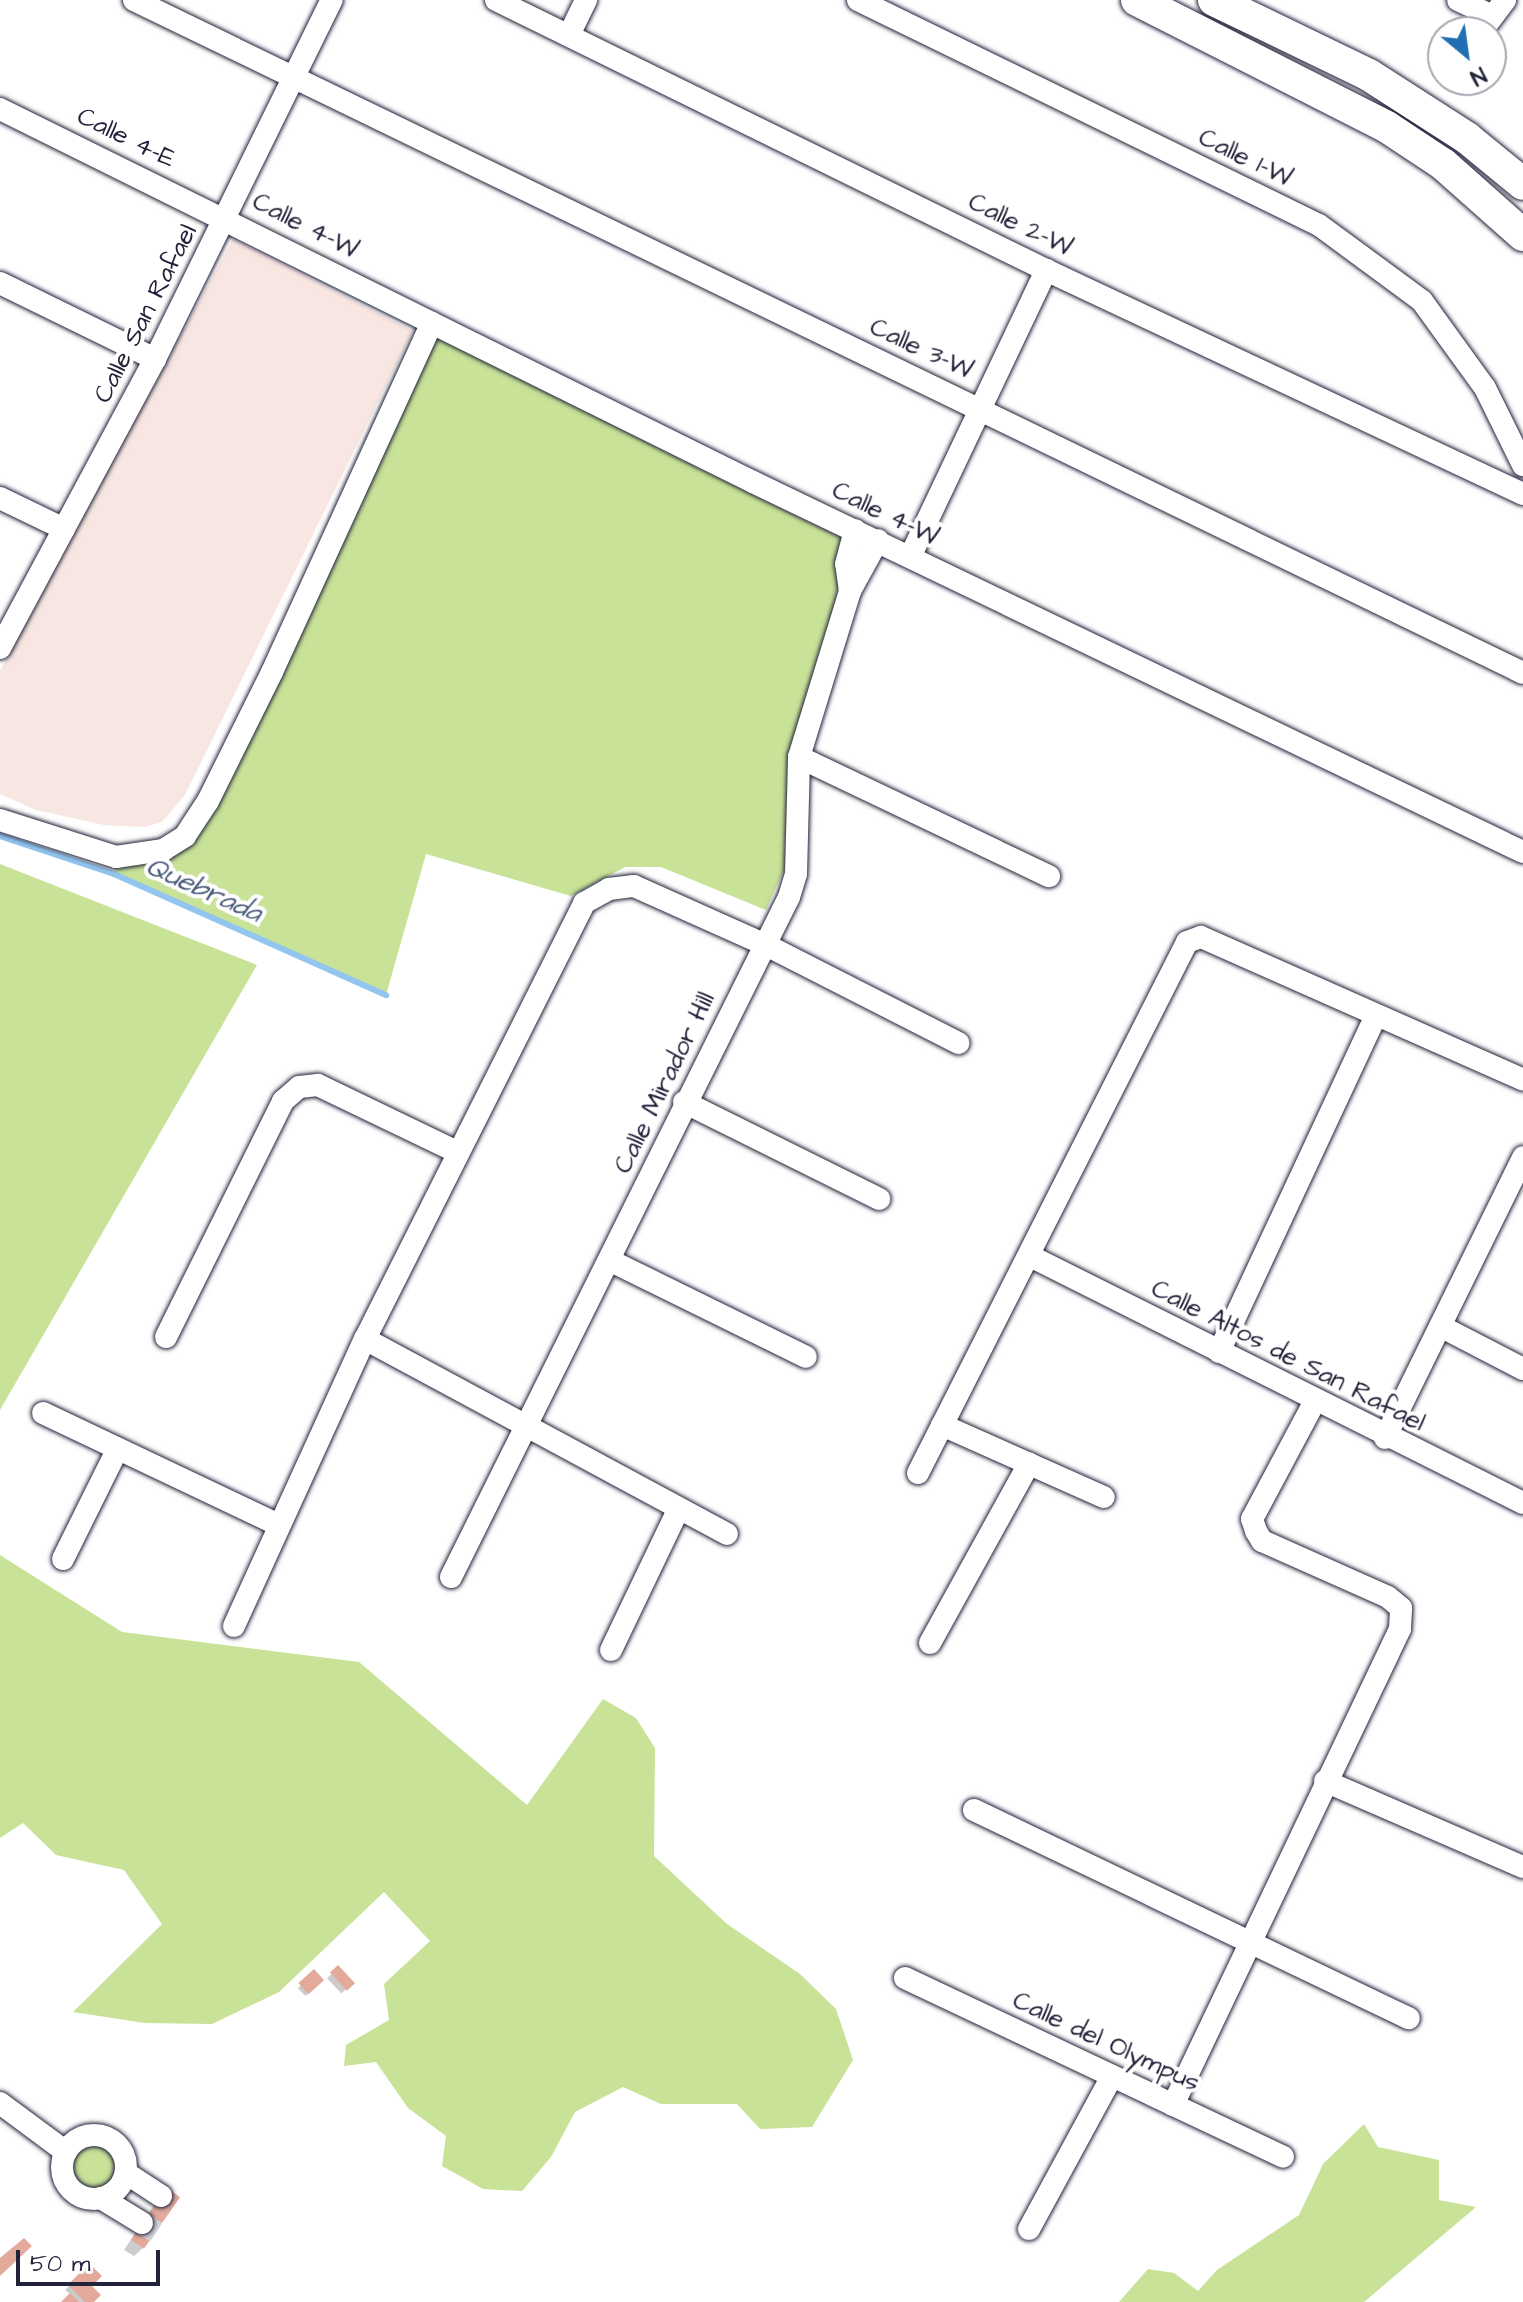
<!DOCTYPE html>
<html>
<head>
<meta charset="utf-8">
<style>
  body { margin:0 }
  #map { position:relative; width:1523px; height:2302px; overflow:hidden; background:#fff; font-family:"Architects Daughter",sans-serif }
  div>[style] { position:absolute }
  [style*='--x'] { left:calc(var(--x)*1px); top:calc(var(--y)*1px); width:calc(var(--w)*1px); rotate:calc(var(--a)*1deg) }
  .built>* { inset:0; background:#f7e6e1 }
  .green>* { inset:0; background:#c8e298 }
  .round { border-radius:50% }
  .shadow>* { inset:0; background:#0003; transform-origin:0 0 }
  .stream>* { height:6px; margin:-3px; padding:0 3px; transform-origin:3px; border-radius:3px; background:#92c6ef }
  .building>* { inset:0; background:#e3aa9c; transform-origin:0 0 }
  .street-tunnel>* { height:22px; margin-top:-11px; transform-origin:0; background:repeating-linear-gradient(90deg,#d3d3d8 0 22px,transparent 0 33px) }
  .roads { filter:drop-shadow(0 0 2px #22223b) drop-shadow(0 0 2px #22223b) }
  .street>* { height:22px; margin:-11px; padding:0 11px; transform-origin:11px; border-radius:11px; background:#fff }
  .street>.ring { margin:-11px; padding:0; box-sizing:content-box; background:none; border:22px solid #fff; border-radius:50% }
  .secondary>* { height:32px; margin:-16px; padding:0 16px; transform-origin:16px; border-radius:16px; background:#fff }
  span { translate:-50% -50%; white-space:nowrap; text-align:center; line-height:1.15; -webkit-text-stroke:8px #fff; paint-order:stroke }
  .street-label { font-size:26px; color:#22223b }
  .water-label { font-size:28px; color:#495b7a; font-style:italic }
  .north { position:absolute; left:1427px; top:16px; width:80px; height:80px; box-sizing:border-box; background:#fff; border:2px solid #a7a7b1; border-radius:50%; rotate:151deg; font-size:22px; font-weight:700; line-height:32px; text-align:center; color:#22223b }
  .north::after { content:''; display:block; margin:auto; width:28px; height:36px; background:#1f6fb2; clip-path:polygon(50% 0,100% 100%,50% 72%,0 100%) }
  .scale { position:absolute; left:16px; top:2250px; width:144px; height:36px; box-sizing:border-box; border:4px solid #22223b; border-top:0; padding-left:10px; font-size:24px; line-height:28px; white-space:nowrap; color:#22223b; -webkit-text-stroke:6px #fff; paint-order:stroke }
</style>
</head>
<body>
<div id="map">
  <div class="built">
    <div style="clip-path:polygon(233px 239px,413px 331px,185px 795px,162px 822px,144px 827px,104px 825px,36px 810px,0 794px,0 671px)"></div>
  </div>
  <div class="green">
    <div style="clip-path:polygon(432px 323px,848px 526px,793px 850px,766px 910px,661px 867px,625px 867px,571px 896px,426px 854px,386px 995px,114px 874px,116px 857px,185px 836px)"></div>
    <div style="clip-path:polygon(0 864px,257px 965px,0 1410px)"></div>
    <div style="clip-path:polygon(0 1555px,122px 1632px,359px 1662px,527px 1805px,603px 1699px,636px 1718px,655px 1748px,654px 1856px,727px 1924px,800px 1974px,836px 2009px,853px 2060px,812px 2127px,760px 2129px,737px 2104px,661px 2104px,623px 2087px,575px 2112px,551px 2157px,522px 2191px,483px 2189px,442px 2166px,446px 2136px,408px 2108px,376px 2062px,344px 2066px,346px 2045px,389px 2020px,384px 1984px,430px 1941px,384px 1892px,279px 1992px,212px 2024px,145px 2023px,73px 2012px,162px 1924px,124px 1870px,56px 1855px,23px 1823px,0 1838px)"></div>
    <div style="clip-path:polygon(1364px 2124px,1378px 2147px,1439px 2160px,1439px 2200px,1476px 2207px,1364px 2302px,1119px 2302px,1148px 2269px,1174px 2273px,1198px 2291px,1217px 2270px,1299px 2215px,1323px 2164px)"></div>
    <div class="round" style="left:73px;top:2146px;width:42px;height:42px"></div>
  </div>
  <div class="shadow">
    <div style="left:338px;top:1968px;width:21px;height:15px;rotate:47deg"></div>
    <div style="left:314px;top:1972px;width:11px;height:23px;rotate:45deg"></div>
    <div style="clip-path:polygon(158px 2199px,143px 2248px,134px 2256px,124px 2250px)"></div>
    <div style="clip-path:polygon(89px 2266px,91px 2302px,64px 2302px,71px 2295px,65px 2290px)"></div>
  </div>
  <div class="stream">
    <div style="--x:0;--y:836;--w:120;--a:18.4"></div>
    <div style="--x:114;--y:874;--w:298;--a:24"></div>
  </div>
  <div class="building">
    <div style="left:338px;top:1965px;width:25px;height:11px;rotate:47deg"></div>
    <div style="left:314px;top:1969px;width:15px;height:21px;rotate:48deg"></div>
    <div style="left:167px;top:2188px;width:16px;height:63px;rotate:35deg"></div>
    <div style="clip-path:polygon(24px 2238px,32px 2246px,0 2276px,0 2258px)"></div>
    <div style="clip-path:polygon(89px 2263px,102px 2276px,92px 2286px,101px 2295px,94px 2302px,85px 2302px,68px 2285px)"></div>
    <div style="clip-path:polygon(70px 2293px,79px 2302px,61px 2302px)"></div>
  </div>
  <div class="street-tunnel">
    <div style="--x:142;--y:2223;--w:17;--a:33"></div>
  </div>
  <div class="roads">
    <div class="street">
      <div style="--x:134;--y:0;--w:1543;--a:25.85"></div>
      <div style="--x:496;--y:0;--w:613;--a:26.15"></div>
      <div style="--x:1046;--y:270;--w:527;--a:25.15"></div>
      <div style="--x:858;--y:0;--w:513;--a:26.02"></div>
      <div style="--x:1319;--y:225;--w:128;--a:36.4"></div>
      <div style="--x:1422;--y:301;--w:107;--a:54.1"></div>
      <div style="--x:1485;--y:388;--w:86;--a:63.7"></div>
      <div style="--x:1458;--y:0;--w:38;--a:25"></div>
      <div style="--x:1481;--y:32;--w:40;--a:-53"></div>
      <div style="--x:569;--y:35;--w:39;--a:-64"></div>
      <div style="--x:0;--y:109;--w:840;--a:26.35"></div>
      <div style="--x:753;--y:482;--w:854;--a:25.67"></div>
      <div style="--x:0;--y:283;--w:173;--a:26.1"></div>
      <div style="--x:0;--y:498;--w:71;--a:25.8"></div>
      <div style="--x:910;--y:557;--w:318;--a:-64.6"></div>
      <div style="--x:850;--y:591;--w:27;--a:-98"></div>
      <div style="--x:846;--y:564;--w:35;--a:-75"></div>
      <div style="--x:0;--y:648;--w:328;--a:-61.8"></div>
      <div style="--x:155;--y:359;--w:400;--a:-63.8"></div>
      <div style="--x:799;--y:757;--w:277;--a:25.5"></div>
      <div style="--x:0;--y:820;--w:122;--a:17.7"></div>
      <div style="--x:116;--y:857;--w:48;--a:-8.5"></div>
      <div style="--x:163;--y:850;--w:26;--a:-32"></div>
      <div style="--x:185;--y:836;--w:42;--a:-56.7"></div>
      <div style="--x:208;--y:801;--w:144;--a:-63.6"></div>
      <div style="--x:272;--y:672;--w:384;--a:-65.4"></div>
      <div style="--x:684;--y:1102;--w:218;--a:26.4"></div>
      <div style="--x:1030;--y:1256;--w:551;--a:26.61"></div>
      <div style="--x:611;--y:1261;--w:217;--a:26.2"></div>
      <div style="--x:1442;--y:1327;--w:91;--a:27.4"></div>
      <div style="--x:166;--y:1337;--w:263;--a:-63.6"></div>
      <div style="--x:283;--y:1101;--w:21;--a:-41"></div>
      <div style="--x:299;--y:1087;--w:19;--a:-6"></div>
      <div style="--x:318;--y:1085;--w:154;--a:25.7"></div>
      <div style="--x:365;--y:1339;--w:411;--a:28.3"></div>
      <div style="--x:1219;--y:1352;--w:369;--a:-65"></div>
      <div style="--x:43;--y:1413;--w:261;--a:25.4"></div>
      <div style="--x:942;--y:1425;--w:177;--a:24"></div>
      <div style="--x:1385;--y:1438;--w:313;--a:-63.8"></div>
      <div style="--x:918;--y:1473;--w:595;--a:-63.13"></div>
      <div style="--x:1187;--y:942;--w:15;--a:-20"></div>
      <div style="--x:1201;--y:937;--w:352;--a:23.9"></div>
      <div style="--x:63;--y:1559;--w:122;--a:-63.6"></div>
      <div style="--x:451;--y:1577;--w:759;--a:-63.57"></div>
      <div style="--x:789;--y:897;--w:24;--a:-73"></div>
      <div style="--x:796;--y:874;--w:117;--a:-88.5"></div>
      <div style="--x:799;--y:757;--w:174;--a:-72.9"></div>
      <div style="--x:850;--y:591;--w:58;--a:-61.2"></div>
      <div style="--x:234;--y:1626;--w:315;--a:-65.5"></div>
      <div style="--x:365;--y:1339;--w:488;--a:-63.3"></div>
      <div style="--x:584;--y:903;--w:29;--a:-29"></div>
      <div style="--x:609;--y:889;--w:25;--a:-7"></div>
      <div style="--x:634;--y:886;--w:145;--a:24.1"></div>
      <div style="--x:766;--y:945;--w:216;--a:27"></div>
      <div style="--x:930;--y:1643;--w:205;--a:-61.1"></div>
      <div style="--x:611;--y:1650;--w:155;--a:-64.4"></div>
      <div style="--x:1325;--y:1781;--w:216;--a:23.5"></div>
      <div style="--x:974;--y:1810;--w:482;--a:25.6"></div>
      <div style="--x:905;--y:1978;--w:418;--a:25.3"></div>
      <div style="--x:0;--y:2103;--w:82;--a:36.6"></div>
      <div style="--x:1173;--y:2105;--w:527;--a:-64.5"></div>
      <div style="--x:1400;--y:1629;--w:21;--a:-87"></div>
      <div style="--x:1401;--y:1608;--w:17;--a:-140"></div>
      <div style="--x:1388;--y:1597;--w:138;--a:-156"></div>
      <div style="--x:1262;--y:1541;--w:12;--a:-121"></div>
      <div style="--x:1256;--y:1531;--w:13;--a:-108"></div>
      <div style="--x:1252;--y:1519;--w:134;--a:-61.9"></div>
      <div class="ring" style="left:62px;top:2135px;width:42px;height:42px"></div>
      <div style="--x:126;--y:2173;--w:42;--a:33.3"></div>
      <div style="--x:101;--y:2198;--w:48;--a:31.4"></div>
      <div style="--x:1029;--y:2229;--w:174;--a:-61.5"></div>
    </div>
    <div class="secondary">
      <div style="--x:1137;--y:0;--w:280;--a:26.9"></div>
      <div style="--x:1387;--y:127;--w:67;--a:33.5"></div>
      <div style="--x:1443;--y:164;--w:107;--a:41.6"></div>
      <div style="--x:1214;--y:0;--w:172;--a:25.8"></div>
      <div style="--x:1369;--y:75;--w:117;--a:32.7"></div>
      <div style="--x:1467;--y:138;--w:72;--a:39.4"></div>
    </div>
  </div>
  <div class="street-label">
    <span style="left:126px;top:138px;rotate:26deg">Calle 4-E</span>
    <span style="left:1245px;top:158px;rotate:26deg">Calle 1-W</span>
    <span style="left:1020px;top:225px;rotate:26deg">Calle 2-W</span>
    <span style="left:305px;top:226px;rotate:27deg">Calle 4-W</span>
    <span style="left:146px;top:314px;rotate:-63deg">Calle San Rafael</span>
    <span style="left:921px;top:349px;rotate:25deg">Calle 3-W</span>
    <span style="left:885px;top:514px;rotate:26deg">Calle 4-W</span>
    <span style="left:665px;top:1083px;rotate:-64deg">Calle Mirador Hill</span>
    <span style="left:1288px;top:1356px;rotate:27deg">Calle Altos de San Rafael</span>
    <span style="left:1106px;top:2042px;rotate:25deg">Calle del Olympus</span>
  </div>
  <div class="water-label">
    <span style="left:204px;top:890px;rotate:24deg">Quebrada</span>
  </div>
  <div class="north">N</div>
  <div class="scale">50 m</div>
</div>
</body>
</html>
